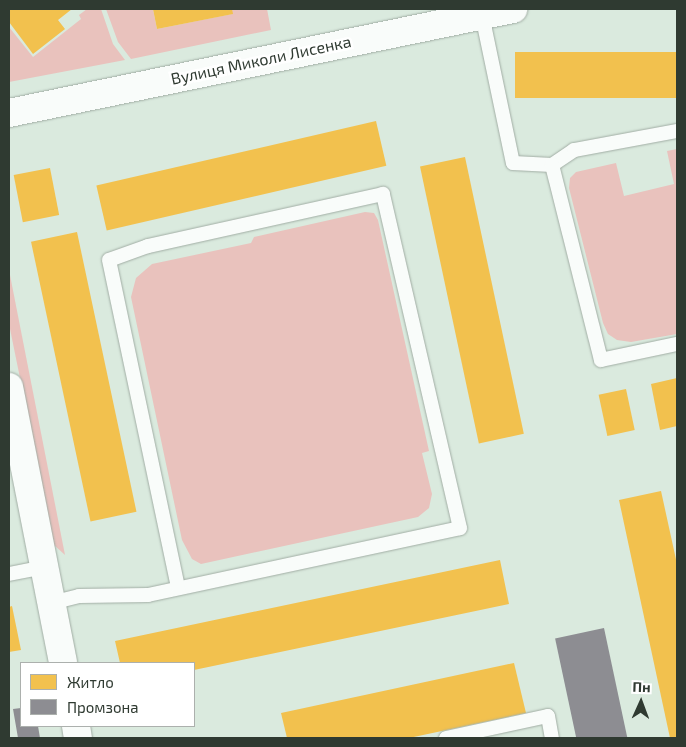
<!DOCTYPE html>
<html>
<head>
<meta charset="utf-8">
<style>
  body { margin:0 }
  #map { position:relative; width:686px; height:747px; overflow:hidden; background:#daeade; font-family:"Exo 2",sans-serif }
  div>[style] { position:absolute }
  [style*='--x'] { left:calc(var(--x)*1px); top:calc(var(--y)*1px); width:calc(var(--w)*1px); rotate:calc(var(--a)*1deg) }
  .green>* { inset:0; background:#e9c2bd }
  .homes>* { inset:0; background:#f2c14e; transform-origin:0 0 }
  .industry>* { inset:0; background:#8d8d92; transform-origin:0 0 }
  .roads { filter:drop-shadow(0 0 1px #a1ada4) drop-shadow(0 0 1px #a1ada4) }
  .service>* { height:14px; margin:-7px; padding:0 7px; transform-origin:7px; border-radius:7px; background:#f9fcfa }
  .tertiary>* { height:28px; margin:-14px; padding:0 14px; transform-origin:14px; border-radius:14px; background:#f9fcfa }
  span { translate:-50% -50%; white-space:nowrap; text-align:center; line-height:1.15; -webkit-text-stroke:5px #fff; paint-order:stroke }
  .street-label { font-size:16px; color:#2f3a31 }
  .frame { position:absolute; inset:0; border:10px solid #2f3a31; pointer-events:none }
  .legend { position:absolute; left:20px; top:662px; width:175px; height:65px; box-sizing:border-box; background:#fff; border:1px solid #acb0ad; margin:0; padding:6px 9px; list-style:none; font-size:15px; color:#2f3a31 }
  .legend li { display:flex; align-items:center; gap:10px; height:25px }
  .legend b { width:25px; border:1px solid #acb0ad }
  .north { position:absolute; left:616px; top:677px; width:50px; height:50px; -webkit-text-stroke:4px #fff; paint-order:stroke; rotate:2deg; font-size:14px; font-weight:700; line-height:20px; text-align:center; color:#2f3a31 }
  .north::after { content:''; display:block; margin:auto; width:18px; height:22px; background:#2f3a31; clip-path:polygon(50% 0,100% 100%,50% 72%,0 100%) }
</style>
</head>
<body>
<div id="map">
  <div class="green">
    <div style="clip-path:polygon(87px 9px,101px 9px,113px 44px,125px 60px,9px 82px,9px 27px,33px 57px,81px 19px,79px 15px)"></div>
    <div style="clip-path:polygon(106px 9px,153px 9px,157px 29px,232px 14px,232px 9px,267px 9px,271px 30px,131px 59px,118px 42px)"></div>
    <div style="clip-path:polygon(677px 149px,677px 334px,631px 342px,617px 340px,608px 334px,603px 323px,569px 188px,570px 178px,576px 172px,616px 163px,624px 196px,674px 184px,667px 151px)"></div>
    <div style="clip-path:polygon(365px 212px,374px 213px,378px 220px,429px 451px,422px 453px,432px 494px,429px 508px,418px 517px,201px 564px,192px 559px,182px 540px,131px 297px,136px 278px,152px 264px,251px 243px,254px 237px)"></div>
    <div style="clip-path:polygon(9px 270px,65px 555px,54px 545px,9px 324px)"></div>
  </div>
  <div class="homes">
    <div style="clip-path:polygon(9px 9px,72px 9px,58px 20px,65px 29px,33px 54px,9px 22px)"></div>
    <div style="clip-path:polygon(153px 9px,232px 9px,233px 14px,157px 29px)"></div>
    <div style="left:677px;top:52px;width:46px;height:162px;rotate:90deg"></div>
    <div style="left:376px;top:121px;width:46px;height:287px;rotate:77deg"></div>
    <div style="left:465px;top:157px;width:283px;height:46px;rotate:78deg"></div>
    <div style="left:50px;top:168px;width:48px;height:37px;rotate:79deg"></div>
    <div style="left:77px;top:232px;width:286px;height:47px;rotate:78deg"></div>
    <div style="clip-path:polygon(677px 378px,677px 426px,660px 430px,651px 384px)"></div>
    <div style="left:626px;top:389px;width:42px;height:28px;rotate:78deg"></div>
    <div style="clip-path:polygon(661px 491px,677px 564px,677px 738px,670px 738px,619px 500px)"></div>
    <div style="clip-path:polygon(500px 560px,509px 604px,194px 670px,194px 663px,120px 663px,115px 641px)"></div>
    <div style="clip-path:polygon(12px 606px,21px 650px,9px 652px,9px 607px)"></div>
    <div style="clip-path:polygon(514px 663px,526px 713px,409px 738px,287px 738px,281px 713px)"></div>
  </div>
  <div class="industry">
    <div style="left:604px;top:628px;width:113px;height:50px;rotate:78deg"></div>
    <div style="clip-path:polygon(21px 708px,21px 726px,38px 726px,40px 738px,18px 738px,13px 709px)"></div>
  </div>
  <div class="roads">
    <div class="service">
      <div style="--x:482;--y:15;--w:151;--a:78.2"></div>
      <div style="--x:513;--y:163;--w:39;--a:3"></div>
      <div style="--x:552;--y:165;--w:27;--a:-34"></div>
      <div style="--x:574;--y:150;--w:105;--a:-10.5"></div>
      <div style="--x:552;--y:165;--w:201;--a:75.9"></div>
      <div style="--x:601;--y:360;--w:78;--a:-11.9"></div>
      <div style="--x:9;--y:574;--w:37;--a:-11"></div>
      <div style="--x:51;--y:603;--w:29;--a:-14"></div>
      <div style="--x:79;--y:596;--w:69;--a:-0.8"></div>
      <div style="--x:148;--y:595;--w:319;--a:-12.1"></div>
      <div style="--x:460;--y:528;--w:343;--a:-103"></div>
      <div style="--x:383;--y:194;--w:241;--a:167.5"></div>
      <div style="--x:148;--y:246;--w:41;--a:160.3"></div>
      <div style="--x:109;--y:260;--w:335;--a:78.1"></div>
      <div style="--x:446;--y:738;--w:104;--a:-12.2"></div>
      <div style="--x:548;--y:716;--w:22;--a:80"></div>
    </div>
    <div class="tertiary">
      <div style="--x:9;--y:113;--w:515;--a:-11.66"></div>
      <div style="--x:9;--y:387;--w:281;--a:78.9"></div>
      <div style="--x:76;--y:726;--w:12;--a:81"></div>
    </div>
  </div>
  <div class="street-label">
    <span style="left:261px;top:60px;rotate:-12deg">Вулиця Миколи Лисенка</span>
  </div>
  <div class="frame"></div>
  <ul class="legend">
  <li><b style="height:14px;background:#f2c14e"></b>Житло</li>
  <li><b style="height:14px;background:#8d8d92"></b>Промзона</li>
  </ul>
  <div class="north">Пн</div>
</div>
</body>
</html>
